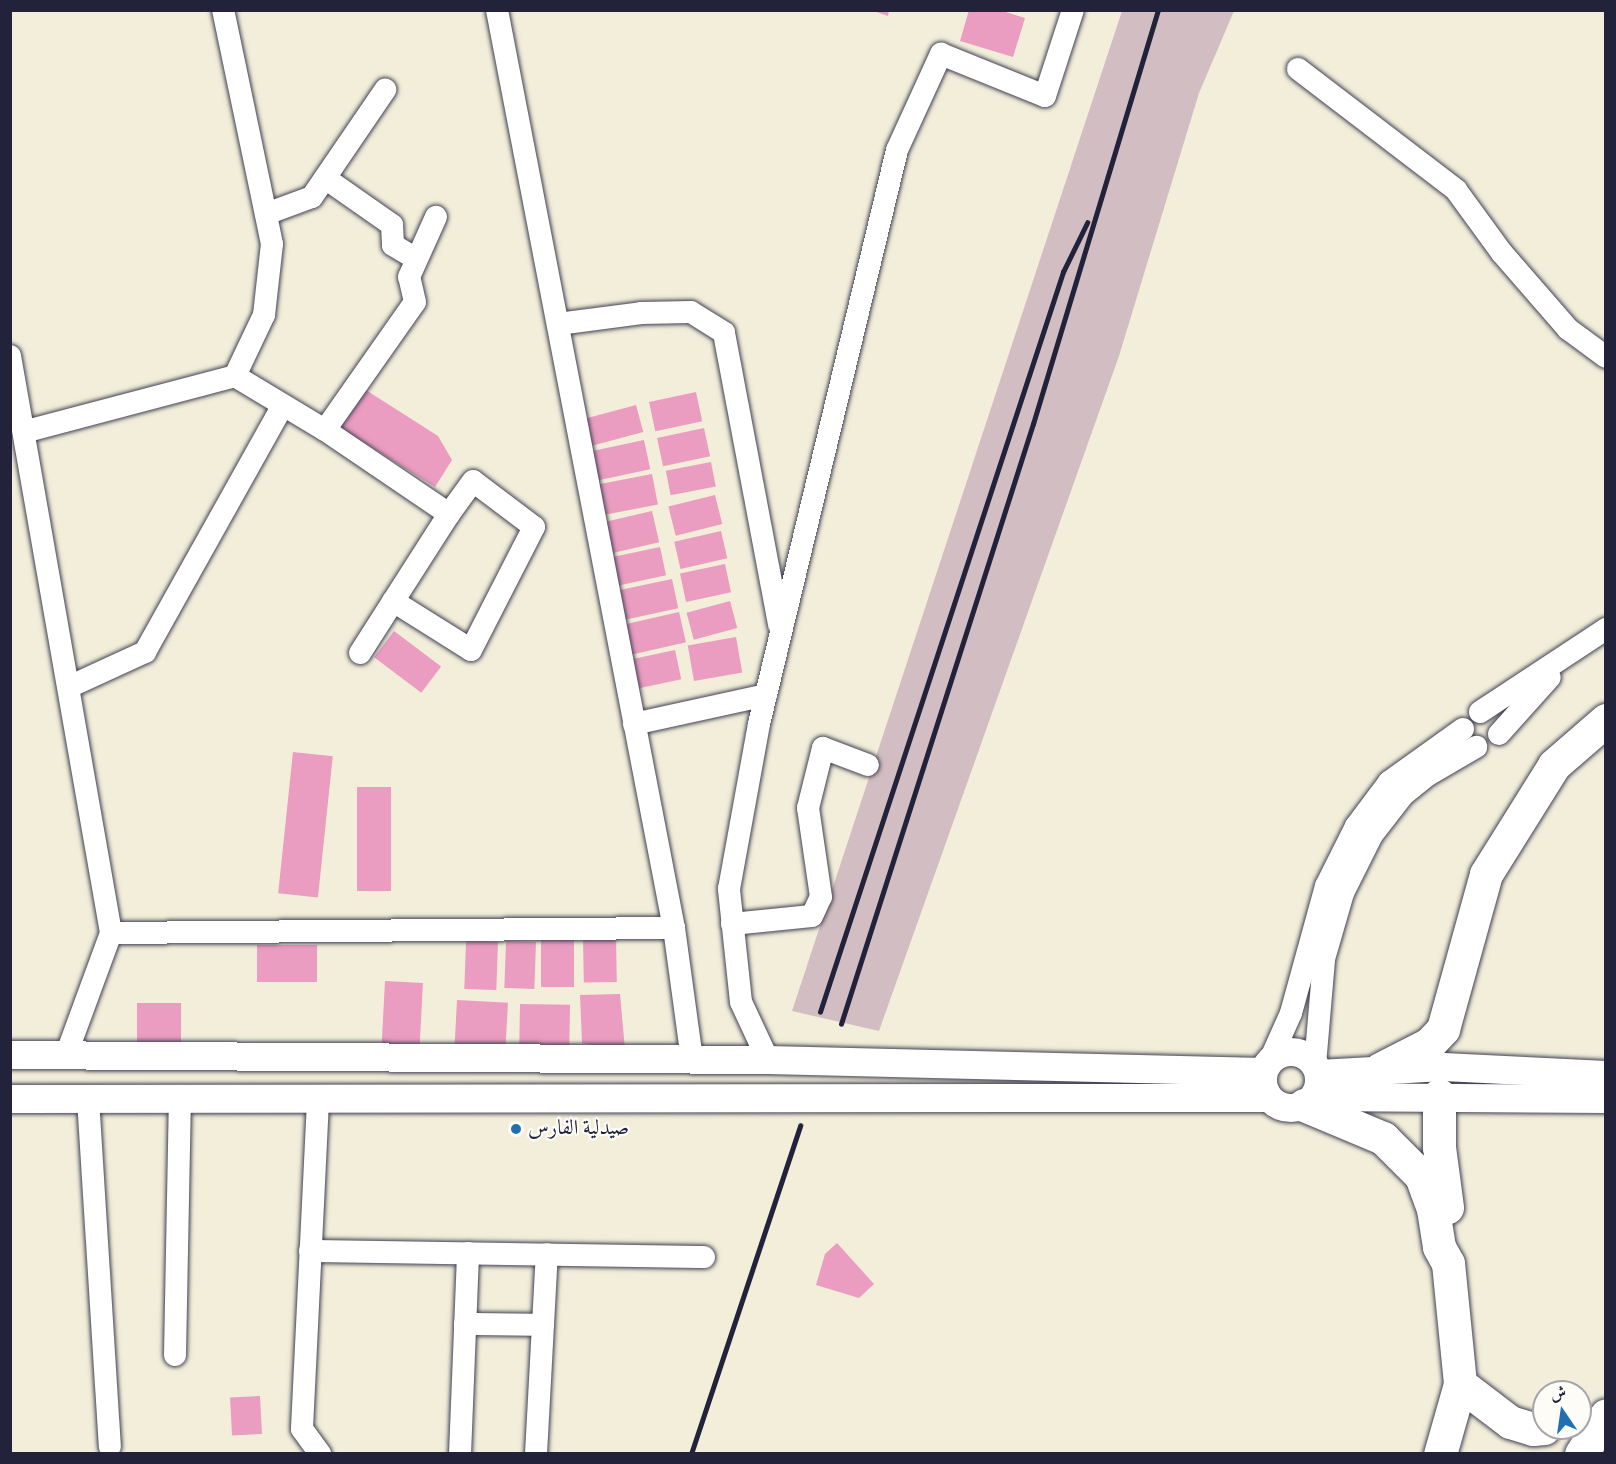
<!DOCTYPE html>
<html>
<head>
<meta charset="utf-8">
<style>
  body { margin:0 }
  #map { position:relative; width:1616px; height:1464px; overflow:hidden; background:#f2eeda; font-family:"IM FELL English",Amiri,serif }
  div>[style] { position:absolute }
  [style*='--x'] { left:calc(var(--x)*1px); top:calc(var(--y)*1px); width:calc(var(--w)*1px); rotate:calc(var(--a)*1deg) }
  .industrial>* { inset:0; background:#d2bec2 }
  .building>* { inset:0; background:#ea9cc1; transform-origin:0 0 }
  .roads { filter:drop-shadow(0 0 2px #414153) drop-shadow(0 0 2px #414153) }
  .minor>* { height:22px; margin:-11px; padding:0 11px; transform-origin:11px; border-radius:11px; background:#fff }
  .major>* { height:28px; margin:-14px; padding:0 14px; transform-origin:14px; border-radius:14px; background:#fff }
  .major>.ring { margin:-14px; padding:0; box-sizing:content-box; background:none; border:28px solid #fff; border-radius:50% }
  .highway>* { height:33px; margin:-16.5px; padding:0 16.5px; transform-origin:16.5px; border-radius:16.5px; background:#fff }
  .rail>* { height:4.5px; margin:-2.25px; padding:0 2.25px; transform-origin:2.25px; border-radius:2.25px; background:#22223b }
  .dots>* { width:16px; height:16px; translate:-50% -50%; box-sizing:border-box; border:3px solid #fdfcf7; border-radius:50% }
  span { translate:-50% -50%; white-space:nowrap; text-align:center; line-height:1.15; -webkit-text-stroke:4.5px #fdfcf7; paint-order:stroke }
  .poi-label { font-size:21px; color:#22223b }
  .left { translate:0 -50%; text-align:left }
  .frame { position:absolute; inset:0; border:12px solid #22223b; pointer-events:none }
  .north { position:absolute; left:1532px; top:1380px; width:60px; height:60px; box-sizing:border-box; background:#fdfcf7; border:2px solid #a5a5ac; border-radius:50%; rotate:347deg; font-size:16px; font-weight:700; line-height:24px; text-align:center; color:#22223b }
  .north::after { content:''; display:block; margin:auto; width:21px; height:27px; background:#1f6fb2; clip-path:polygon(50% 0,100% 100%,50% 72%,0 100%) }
</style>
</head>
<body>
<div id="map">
  <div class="industrial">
    <div style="clip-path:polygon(1122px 11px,1234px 11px,1199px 93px,1119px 356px,879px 1031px,792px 1011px)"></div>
  </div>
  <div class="building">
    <div style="clip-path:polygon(871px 10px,889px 10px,888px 16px)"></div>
    <div style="clip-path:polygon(969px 10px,999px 10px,1025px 18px,1013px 57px,960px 41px)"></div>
    <div style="clip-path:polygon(358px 385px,438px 436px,452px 460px,435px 487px,334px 424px)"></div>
    <div style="left:696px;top:392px;width:30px;height:48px;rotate:78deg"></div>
    <div style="left:636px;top:405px;width:28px;height:54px;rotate:75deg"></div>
    <div style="left:704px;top:428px;width:29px;height:48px;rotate:78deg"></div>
    <div style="left:644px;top:440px;width:30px;height:54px;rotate:78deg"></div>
    <div style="left:711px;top:462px;width:25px;height:46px;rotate:79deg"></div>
    <div style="left:652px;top:474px;width:31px;height:54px;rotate:79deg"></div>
    <div style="left:715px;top:495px;width:30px;height:48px;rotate:76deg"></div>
    <div style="left:652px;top:511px;width:32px;height:51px;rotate:77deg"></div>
    <div style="left:721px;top:531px;width:28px;height:48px;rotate:77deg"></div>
    <div style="left:660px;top:547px;width:29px;height:52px;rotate:78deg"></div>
    <div style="left:725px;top:564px;width:29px;height:46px;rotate:78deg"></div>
    <div style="left:672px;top:579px;width:30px;height:58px;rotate:78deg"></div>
    <div style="left:730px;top:601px;width:28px;height:45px;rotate:75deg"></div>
    <div style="left:679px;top:612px;width:31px;height:55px;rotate:77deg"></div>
    <div style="left:394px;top:631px;width:59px;height:33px;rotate:37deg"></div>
    <div style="left:736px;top:637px;width:36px;height:49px;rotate:80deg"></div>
    <div style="left:675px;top:650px;width:30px;height:43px;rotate:78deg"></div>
    <div style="left:293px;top:752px;width:40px;height:142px;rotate:6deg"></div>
    <div style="left:357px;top:787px;width:34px;height:104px"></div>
    <div style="left:616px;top:936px;width:46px;height:33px;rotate:89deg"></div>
    <div style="left:541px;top:938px;width:33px;height:49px"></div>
    <div style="left:466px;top:941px;width:32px;height:48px;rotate:2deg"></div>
    <div style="left:506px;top:941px;width:30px;height:47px;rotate:2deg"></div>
    <div style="left:257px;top:945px;width:60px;height:37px"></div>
    <div style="left:385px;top:981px;width:38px;height:70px;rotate:3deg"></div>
    <div style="clip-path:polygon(620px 994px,625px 1050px,582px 1043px,580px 995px)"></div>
    <div style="left:457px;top:1000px;width:51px;height:47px;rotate:3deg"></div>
    <div style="left:137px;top:1003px;width:44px;height:43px"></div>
    <div style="left:520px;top:1004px;width:50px;height:47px;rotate:1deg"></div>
    <div style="clip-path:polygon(837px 1243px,874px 1284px,859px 1298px,816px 1285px,825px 1254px)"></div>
    <div style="left:260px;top:1396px;width:38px;height:30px;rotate:87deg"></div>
  </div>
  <div class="roads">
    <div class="minor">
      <div style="--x:497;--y:10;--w:935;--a:79.09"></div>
      <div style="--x:674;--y:928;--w:133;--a:82.2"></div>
      <div style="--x:1298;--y:69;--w:199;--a:37.4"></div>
      <div style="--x:1456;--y:190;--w:78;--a:53.9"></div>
      <div style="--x:1502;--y:253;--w:101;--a:49"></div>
      <div style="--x:1568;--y:329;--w:47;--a:36.4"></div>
      <div style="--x:325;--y:178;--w:82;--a:35"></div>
      <div style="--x:392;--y:225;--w:20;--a:87"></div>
      <div style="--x:393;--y:245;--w:26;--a:31"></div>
      <div style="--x:266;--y:214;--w:49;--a:-20.3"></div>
      <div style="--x:312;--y:197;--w:130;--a:-55.7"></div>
      <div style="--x:558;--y:324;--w:84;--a:-7.5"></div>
      <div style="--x:641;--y:313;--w:50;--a:-1.1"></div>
      <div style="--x:691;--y:312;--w:39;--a:32"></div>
      <div style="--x:724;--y:333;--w:297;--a:79.3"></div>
      <div style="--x:10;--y:356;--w:586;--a:80.07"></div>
      <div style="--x:111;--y:933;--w:130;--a:110.2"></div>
      <div style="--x:235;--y:376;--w:105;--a:31"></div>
      <div style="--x:325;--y:430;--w:150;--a:34.1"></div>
      <div style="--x:449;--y:514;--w:165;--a:122.6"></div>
      <div style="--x:325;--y:430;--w:156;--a:-54.9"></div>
      <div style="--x:415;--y:302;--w:26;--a:-103"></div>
      <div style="--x:409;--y:277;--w:66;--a:-65.8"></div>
      <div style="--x:27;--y:431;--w:215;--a:-14.8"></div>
      <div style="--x:235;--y:376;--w:68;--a:-64.6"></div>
      <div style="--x:264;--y:315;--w:71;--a:-83.6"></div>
      <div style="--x:272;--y:244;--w:239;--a:-101.8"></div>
      <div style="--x:393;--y:601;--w:92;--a:32.1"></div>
      <div style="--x:471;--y:650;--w:138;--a:-62.9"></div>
      <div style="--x:534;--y:527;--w:76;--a:-143"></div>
      <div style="--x:473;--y:481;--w:41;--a:126"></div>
      <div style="--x:69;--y:687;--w:84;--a:-24.7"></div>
      <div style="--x:145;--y:652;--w:281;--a:-60.8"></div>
      <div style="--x:1480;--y:712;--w:151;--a:-33.4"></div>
      <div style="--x:634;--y:724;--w:135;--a:-12.4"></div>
      <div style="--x:1499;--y:734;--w:76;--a:-48.2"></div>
      <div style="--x:732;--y:924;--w:80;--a:-5.7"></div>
      <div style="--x:812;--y:916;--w:21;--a:-65"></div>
      <div style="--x:821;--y:897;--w:90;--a:-98.3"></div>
      <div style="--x:808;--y:808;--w:62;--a:-76"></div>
      <div style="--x:823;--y:748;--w:48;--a:20.7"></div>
      <div style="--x:111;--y:933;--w:563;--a:-0.51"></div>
      <div style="--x:768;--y:1060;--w:64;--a:-115"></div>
      <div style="--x:741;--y:1002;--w:114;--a:-96.1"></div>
      <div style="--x:729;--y:889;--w:168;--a:-79.7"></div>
      <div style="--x:759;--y:724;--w:590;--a:-76.48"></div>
      <div style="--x:897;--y:150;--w:106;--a:-65.4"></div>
      <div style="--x:941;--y:54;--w:112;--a:22"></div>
      <div style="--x:1045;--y:96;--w:90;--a:-72"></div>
      <div style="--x:1270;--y:1060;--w:51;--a:-65.9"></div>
      <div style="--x:1291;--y:1013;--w:132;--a:-74.6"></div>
      <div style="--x:1326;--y:886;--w:67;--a:-63.4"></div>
      <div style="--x:1356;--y:826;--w:55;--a:-53.1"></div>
      <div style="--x:1389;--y:782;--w:91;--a:-35.6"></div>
      <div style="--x:1315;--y:1065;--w:106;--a:-85.1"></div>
      <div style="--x:1324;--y:959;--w:69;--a:-73.9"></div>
      <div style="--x:1343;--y:893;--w:65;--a:-63.4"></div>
      <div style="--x:1372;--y:835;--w:51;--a:-52.2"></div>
      <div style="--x:1403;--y:795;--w:32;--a:-39"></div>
      <div style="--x:1428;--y:775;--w:56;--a:-30.3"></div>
      <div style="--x:88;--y:1099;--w:348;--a:86.4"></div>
      <div style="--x:318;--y:1101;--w:328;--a:92.8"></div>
      <div style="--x:302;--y:1429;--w:31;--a:54"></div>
      <div style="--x:310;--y:1251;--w:394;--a:0.9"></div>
      <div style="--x:465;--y:1324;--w:78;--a:0.7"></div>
      <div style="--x:175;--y:1355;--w:255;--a:-88.9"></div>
      <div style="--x:460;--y:1454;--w:201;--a:-87.7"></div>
      <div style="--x:536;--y:1454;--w:200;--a:-86.9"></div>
    </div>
    <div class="major">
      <div class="ring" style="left:1263px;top:1052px;width:28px;height:28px"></div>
      <div style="--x:10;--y:1055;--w:758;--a:0.38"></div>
      <div style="--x:768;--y:1060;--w:495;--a:1.4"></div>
      <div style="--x:1319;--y:1074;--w:125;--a:-3.2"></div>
      <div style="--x:1444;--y:1067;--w:162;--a:2.8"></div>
      <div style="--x:1314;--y:1097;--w:292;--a:0.4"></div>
      <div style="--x:10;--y:1099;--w:1258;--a:-0.05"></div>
    </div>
    <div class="highway">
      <div style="--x:1380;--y:1069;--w:55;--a:-27"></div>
      <div style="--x:1429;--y:1044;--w:21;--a:-47"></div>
      <div style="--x:1443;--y:1029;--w:161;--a:-74.5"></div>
      <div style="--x:1486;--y:874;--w:128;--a:-58"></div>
      <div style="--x:1554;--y:765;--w:69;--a:-40.9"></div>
      <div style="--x:1439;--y:1095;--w:52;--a:90"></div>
      <div style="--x:1439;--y:1147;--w:61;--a:82.4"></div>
      <div style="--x:1304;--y:1105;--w:86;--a:22.7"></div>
      <div style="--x:1383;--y:1138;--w:54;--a:45"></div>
      <div style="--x:1421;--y:1176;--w:35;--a:70"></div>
      <div style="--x:1433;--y:1209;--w:38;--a:81"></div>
      <div style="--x:1439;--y:1247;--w:18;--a:61"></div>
      <div style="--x:1448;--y:1263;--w:122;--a:84.3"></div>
      <div style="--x:1460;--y:1384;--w:73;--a:105.9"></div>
      <div style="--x:1460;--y:1384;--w:63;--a:37.2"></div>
      <div style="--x:1510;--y:1422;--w:24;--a:17"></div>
      <div style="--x:1533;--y:1429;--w:11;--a:-5"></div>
      <div style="--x:1581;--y:1454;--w:46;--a:-57.3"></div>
    </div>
  </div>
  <div class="rail">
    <div style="--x:820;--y:1012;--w:779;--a:-71.82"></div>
    <div style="--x:1063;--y:272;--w:55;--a:-63.9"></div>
    <div style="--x:841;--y:1024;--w:630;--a:-72.26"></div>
    <div style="--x:1033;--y:424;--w:432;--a:-73.2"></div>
    <div style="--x:691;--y:1454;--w:346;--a:-71.6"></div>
  </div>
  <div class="dots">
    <div style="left:516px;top:1129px;background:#1f6fb2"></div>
  </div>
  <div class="poi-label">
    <span class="left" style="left:528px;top:1129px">صيدلية الفارس</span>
  </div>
  <div class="frame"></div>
  <div class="north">ش</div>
</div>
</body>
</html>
